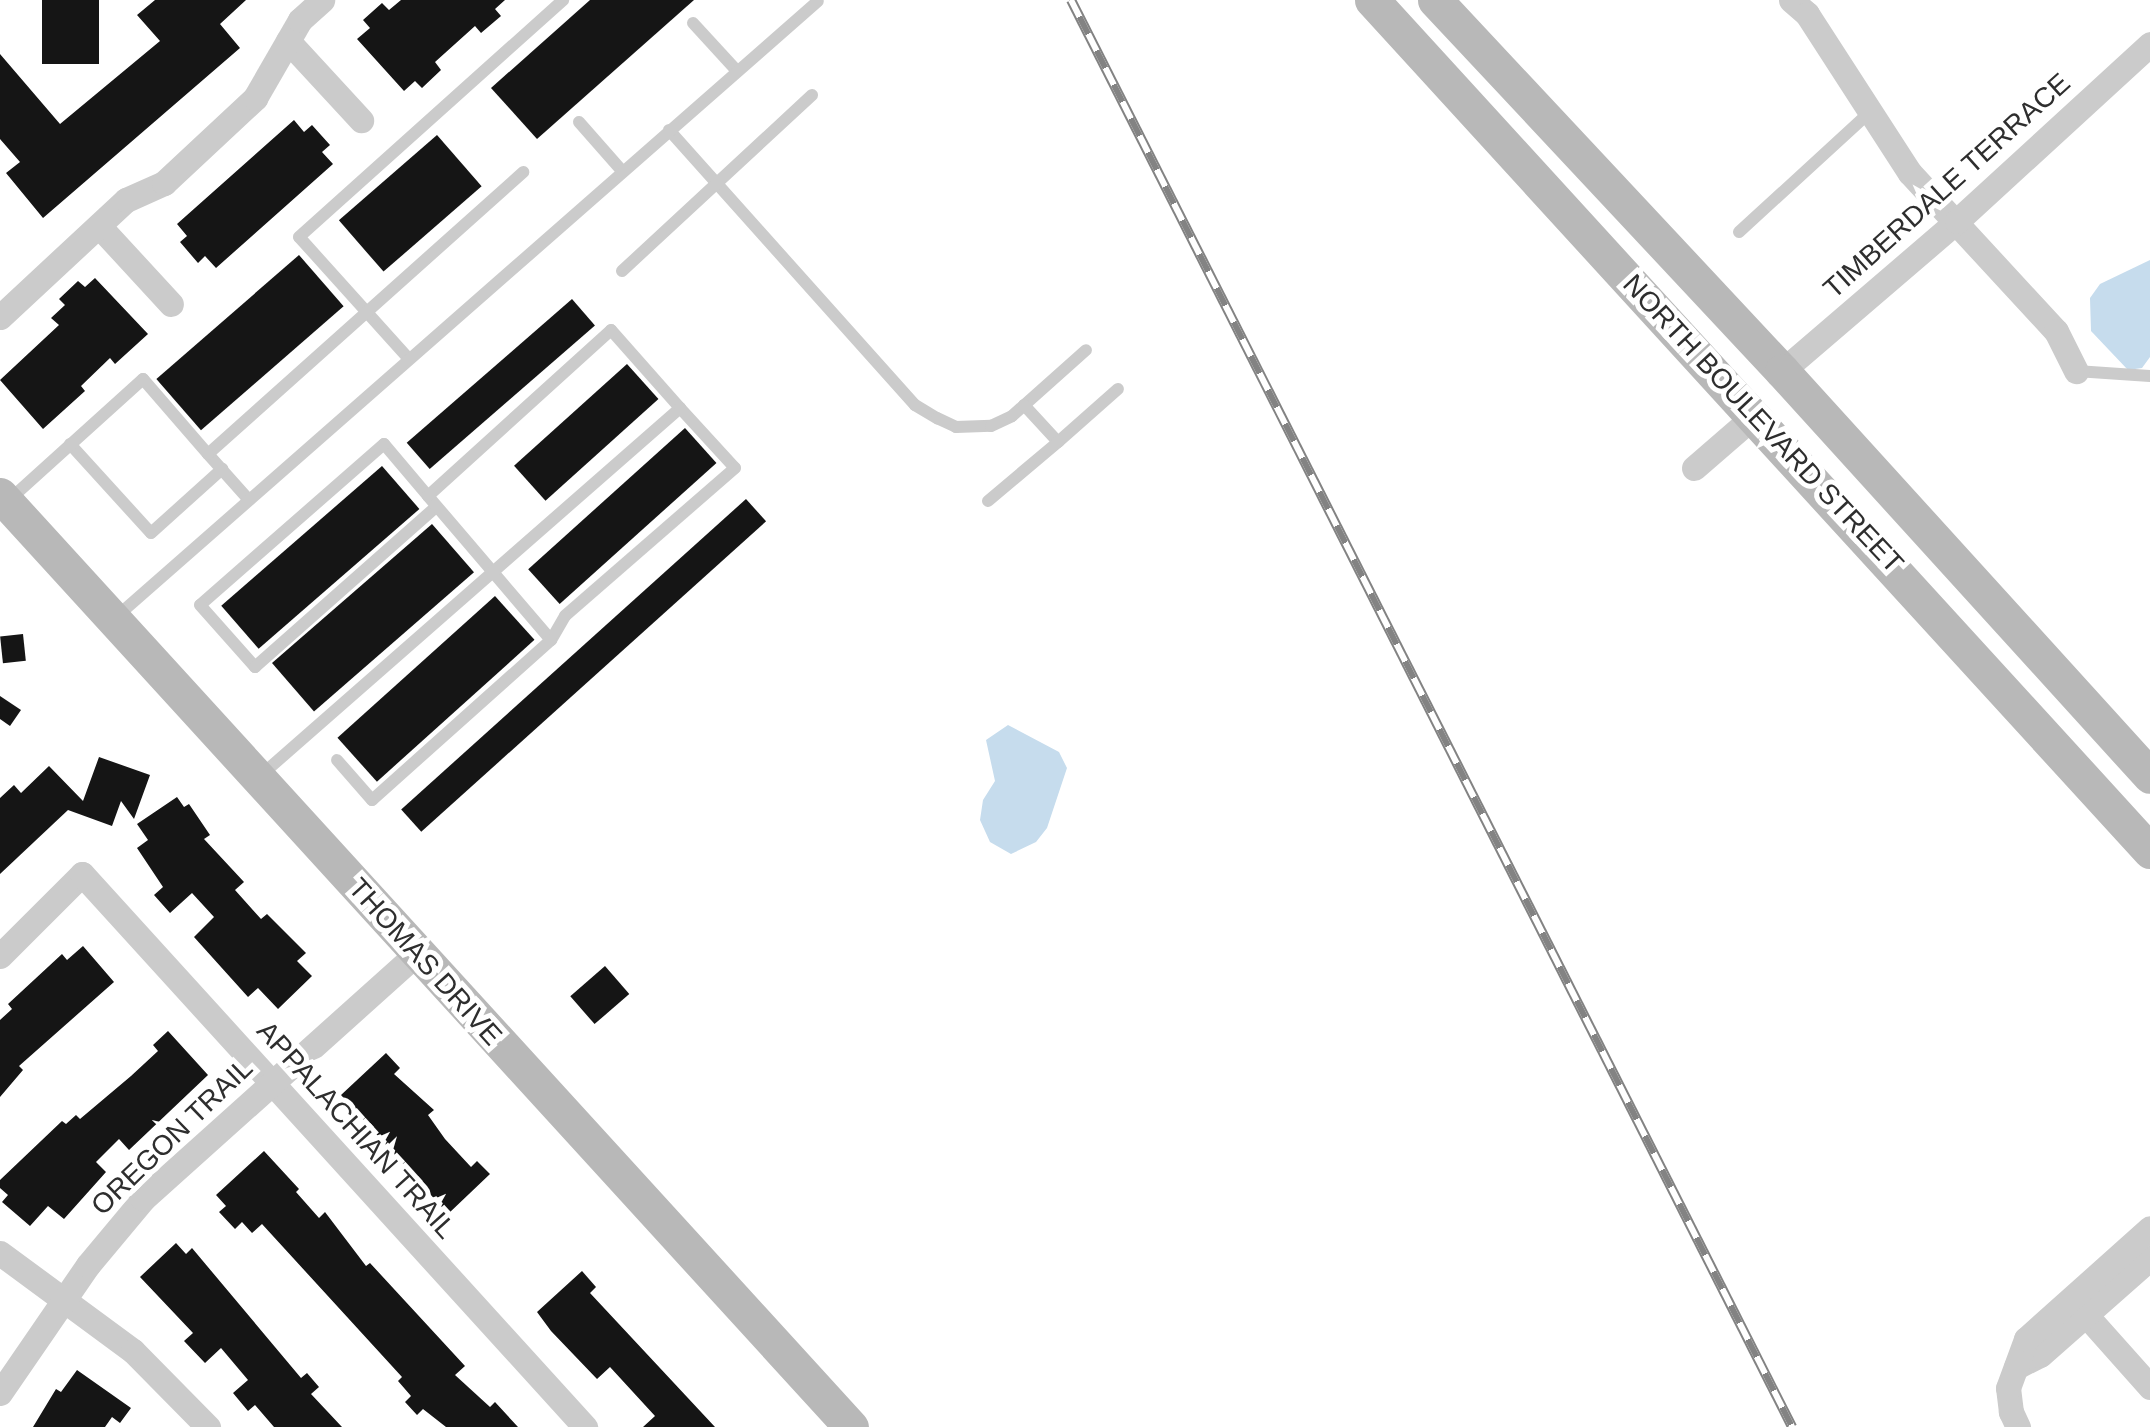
<!DOCTYPE html>
<html>
<head>
<meta charset="utf-8">
<style>
  body { margin:0 }
  #map { position:relative; width:2150px; height:1427px; overflow:hidden; background:#fff; font-family:Arial,sans-serif }
  div>[style] { position:absolute }
  [style*='--x'] { left:calc(var(--x)*1px); top:calc(var(--y)*1px); width:calc(var(--w)*1px); rotate:calc(var(--a)*1deg) }
  .water>* { inset:0; background:#c6dced }
  .building>* { inset:0; background:#151515; transform-origin:0 0 }
  .lane>* { height:12px; margin:-6px; padding:0 6px; transform-origin:6px; border-radius:6px; background:#cbcbcb }
  .street>* { height:25px; margin:-12.5px; padding:0 12.5px; transform-origin:12.5px; border-radius:12.5px; background:#cbcbcb }
  .secondary>* { height:35px; margin:-17.5px; padding:0 17.5px; transform-origin:17.5px; border-radius:17.5px; background:#b8b8b8 }
  .rail>* { height:10px; margin-top:-5px; transform-origin:0; background:repeating-linear-gradient(90deg,#fff 0 19px,#838383 0 38px); box-sizing:border-box; border-block:2px solid #838383 }
  span { translate:-50% -50%; white-space:nowrap; text-align:center; line-height:1.15; -webkit-text-stroke:10px #fff; paint-order:stroke }
  .street-label { font-size:28px; color:#2e2e2e }
</style>
</head>
<body>
<div id="map">
  <div class="water">
    <div style="clip-path:polygon(2150px 260px,2150px 357px,2142px 368px,2128px 370px,2091px 331px,2090px 298px,2100px 284px)"></div>
    <div style="clip-path:polygon(1008px 725px,1059px 752px,1067px 768px,1047px 828px,1036px 842px,1011px 854px,990px 842px,980px 820px,983px 800px,995px 781px,986px 740px)"></div>
  </div>
  <div class="building">
    <div style="left:42px;top:0;width:57px;height:64px"></div>
    <div style="clip-path:polygon(155px 0,246px 0,220px 24px,240px 48px,43px 218px,6px 173px,20px 162px,0 139px,0 54px,60px 124px,160px 41px,137px 15px)"></div>
    <div style="clip-path:polygon(401px 0,505px 0,495px 9px,501px 16px,481px 33px,475px 26px,435px 62px,441px 70px,422px 88px,415px 81px,404px 91px,357px 39px,370px 28px,363px 20px,382px 3px,389px 10px)"></div>
    <div style="clip-path:polygon(590px 0,694px 0,537px 139px,491px 88px)"></div>
    <div style="clip-path:polygon(294px 120px,304px 132px,312px 125px,330px 145px,322px 152px,333px 164px,216px 268px,205px 256px,198px 263px,180px 242px,187px 236px,177px 224px)"></div>
    <div style="left:437px;top:135px;width:68px;height:130px;rotate:49deg"></div>
    <div style="left:299px;top:255px;width:68px;height:189px;rotate:49deg"></div>
    <div style="clip-path:polygon(95px 278px,148px 334px,115px 364px,110px 358px,81px 386px,85px 391px,43px 429px,0 380px,59px 325px,51px 318px,65px 305px,59px 299px,78px 281px,85px 287px)"></div>
    <div style="left:572px;top:299px;width:35px;height:219px;rotate:49deg"></div>
    <div style="left:627px;top:364px;width:47px;height:152px;rotate:48deg"></div>
    <div style="left:685px;top:428px;width:47px;height:211px;rotate:48deg"></div>
    <div style="left:382px;top:466px;width:57px;height:213px;rotate:49deg"></div>
    <div style="left:746px;top:499px;width:30px;height:464px;rotate:48deg"></div>
    <div style="left:432px;top:524px;width:64px;height:212px;rotate:49deg"></div>
    <div style="left:495px;top:596px;width:59px;height:212px;rotate:48deg"></div>
    <div style="left:23px;top:634px;width:27px;height:23px;rotate:84deg"></div>
    <div style="clip-path:polygon(0 696px,21px 710px,10px 726px,0 719px)"></div>
    <div style="clip-path:polygon(99px 757px,150px 775px,134px 819px,121px 801px,112px 826px,68px 810px,0 874px,0 798px,14px 785px,21px 793px,49px 766px,83px 801px)"></div>
    <div style="clip-path:polygon(177px 797px,184px 807px,189px 804px,210px 835px,204px 839px,244px 882px,235px 890px,261px 919px,267px 914px,306px 953px,297px 961px,312px 976px,278px 1009px,258px 988px,248px 997px,194px 937px,214px 917px,192px 893px,170px 913px,154px 895px,163px 887px,137px 848px,148px 840px,137px 824px)"></div>
    <div style="clip-path:polygon(83px 946px,114px 982px,19px 1066px,23px 1070px,0 1097px,0 1020px,12px 1009px,8px 1004px,62px 954px,67px 960px)"></div>
    <div style="left:605px;top:966px;width:37px;height:46px;rotate:49deg"></div>
    <div style="clip-path:polygon(168px 1031px,208px 1075px,129px 1150px,119px 1139px,96px 1162px,106px 1172px,64px 1219px,48px 1206px,30px 1226px,2px 1202px,8px 1195px,0 1188px,0 1180px,62px 1121px,66px 1124px,76px 1115px,80px 1119px,131px 1076px,158px 1051px,153px 1045px)"></div>
    <div style="clip-path:polygon(386px 1053px,400px 1068px,394px 1074px,434px 1110px,428px 1115px,445px 1139px,471px 1167px,477px 1161px,490px 1174px,448px 1214px,341px 1095px)"></div>
    <div style="clip-path:polygon(264px 1151px,299px 1189px,296px 1192px,319px 1218px,325px 1212px,366px 1266px,370px 1263px,465px 1366px,455px 1375px,490px 1407px,495px 1402px,518px 1427px,446px 1427px,423px 1409px,417px 1415px,405px 1402px,411px 1396px,398px 1381px,402px 1377px,262px 1224px,252px 1233px,242px 1222px,235px 1229px,219px 1212px,226px 1206px,216px 1195px)"></div>
    <div style="clip-path:polygon(176px 1243px,186px 1254px,192px 1248px,301px 1378px,307px 1373px,319px 1387px,311px 1394px,342px 1427px,274px 1427px,255px 1405px,248px 1411px,233px 1393px,248px 1380px,221px 1348px,205px 1363px,184px 1341px,193px 1333px,140px 1277px)"></div>
    <div style="clip-path:polygon(582px 1271px,596px 1287px,590px 1293px,715px 1427px,643px 1427px,655px 1416px,610px 1367px,597px 1379px,551px 1331px,537px 1312px)"></div>
    <div style="clip-path:polygon(77px 1370px,131px 1408px,120px 1423px,112px 1417px,105px 1427px,33px 1427px,56px 1389px,61px 1392px)"></div>
  </div>
  <div class="lane">
    <div style="--x:693;--y:23;--w:65;--a:47.5"></div>
    <div style="--x:579;--y:122;--w:65;--a:48.7"></div>
    <div style="--x:669;--y:130;--w:369;--a:48.2"></div>
    <div style="--x:915;--y:405;--w:26;--a:31"></div>
    <div style="--x:937;--y:418;--w:21;--a:25"></div>
    <div style="--x:956;--y:427;--w:35;--a:-2"></div>
    <div style="--x:991;--y:426;--w:23;--a:-25"></div>
    <div style="--x:1012;--y:416;--w:99;--a:-41.7"></div>
    <div style="--x:1739;--y:232;--w:175;--a:-42.5"></div>
    <div style="--x:622;--y:271;--w:259;--a:-42.8"></div>
    <div style="--x:409;--y:359;--w:164;--a:-132"></div>
    <div style="--x:299;--y:237;--w:355;--a:-41.9"></div>
    <div style="--x:2076;--y:371;--w:74;--a:3.9"></div>
    <div style="--x:1024;--y:405;--w:50;--a:47.4"></div>
    <div style="--x:1058;--y:442;--w:80;--a:-41.5"></div>
    <div style="--x:70;--y:444;--w:120;--a:47.7"></div>
    <div style="--x:151;--y:533;--w:96;--a:-42"></div>
    <div style="--x:428;--y:496;--w:68;--a:-130.2"></div>
    <div style="--x:384;--y:444;--w:244;--a:138.8"></div>
    <div style="--x:200;--y:605;--w:83;--a:48.4"></div>
    <div style="--x:255;--y:667;--w:242;--a:-41.5"></div>
    <div style="--x:249;--y:500;--w:62;--a:-131.7"></div>
    <div style="--x:208;--y:454;--w:423;--a:-41.8"></div>
    <div style="--x:8;--y:501;--w:182;--a:-42.1"></div>
    <div style="--x:143;--y:379;--w:99;--a:49.1"></div>
    <div style="--x:988;--y:501;--w:92;--a:-40.1"></div>
    <div style="--x:115;--y:618;--w:935;--a:-41.27"></div>
    <div style="--x:551;--y:640;--w:189;--a:-130.5"></div>
    <div style="--x:428;--y:496;--w:247;--a:-42.2"></div>
    <div style="--x:611;--y:330;--w:104;--a:48.5"></div>
    <div style="--x:259;--y:777;--w:560;--a:-41.23"></div>
    <div style="--x:680;--y:408;--w:81;--a:47.5"></div>
    <div style="--x:735;--y:468;--w:225;--a:139"></div>
    <div style="--x:565;--y:616;--w:28;--a:120"></div>
    <div style="--x:551;--y:640;--w:240;--a:138.2"></div>
    <div style="--x:372;--y:800;--w:53;--a:-131.2"></div>
  </div>
  <div class="street">
    <div style="--x:1791;--y:0;--w:21;--a:41"></div>
    <div style="--x:1807;--y:14;--w:189;--a:57.1"></div>
    <div style="--x:1910;--y:173;--w:215;--a:47.3"></div>
    <div style="--x:2056;--y:331;--w:45;--a:63.4"></div>
    <div style="--x:288;--y:41;--w:108;--a:47.3"></div>
    <div style="--x:99;--y:226;--w:106;--a:47.3"></div>
    <div style="--x:0;--y:317;--w:172;--a:-42.9"></div>
    <div style="--x:126;--y:200;--w:42;--a:-24.1"></div>
    <div style="--x:164;--y:183;--w:125;--a:-43"></div>
    <div style="--x:255;--y:98;--w:90;--a:-60"></div>
    <div style="--x:300;--y:20;--w:30;--a:-42"></div>
    <div style="--x:1782;--y:371;--w:230;--a:-40.6"></div>
    <div style="--x:1957;--y:221;--w:262;--a:-42.5"></div>
    <div style="--x:1694;--y:468;--w:79;--a:-40.9"></div>
    <div style="--x:0;--y:956;--w:116;--a:-45"></div>
    <div style="--x:82;--y:874;--w:748;--a:47.71"></div>
    <div style="--x:0;--y:1253;--w:165;--a:36.4"></div>
    <div style="--x:133;--y:1351;--w:107;--a:45.4"></div>
    <div style="--x:2077;--y:1305;--w:110;--a:48.3"></div>
    <div style="--x:2016;--y:1367;--w:27;--a:-27"></div>
    <div style="--x:2040;--y:1355;--w:147;--a:-41.4"></div>
    <div style="--x:0;--y:1393;--w:155;--a:-55.5"></div>
    <div style="--x:88;--y:1265;--w:86;--a:-50.2"></div>
    <div style="--x:143;--y:1199;--w:368;--a:-41.9"></div>
    <div style="--x:2018;--y:1427;--w:17;--a:-115"></div>
    <div style="--x:2011;--y:1412;--w:24;--a:-97"></div>
    <div style="--x:2008;--y:1388;--w:52;--a:-69.8"></div>
    <div style="--x:2026;--y:1339;--w:166;--a:-41.8"></div>
  </div>
  <div class="secondary">
    <div style="--x:1372;--y:0;--w:1153;--a:47.57"></div>
    <div style="--x:1435;--y:0;--w:508;--a:46.91"></div>
    <div style="--x:1782;--y:371;--w:547;--a:47.74"></div>
    <div style="--x:0;--y:495;--w:1262;--a:47.6"></div>
  </div>
  <div class="rail">
    <div style="--x:1071;--y:0;--w:1599;--a:63.19"></div>
  </div>
  <div class="street-label">
    <span style="left:1947px;top:186px;rotate:-42deg">TIMBERDALE TERRACE</span>
    <span style="left:1763px;top:424px;rotate:47deg">NORTH BOULEVARD STREET</span>
    <span style="left:425px;top:962px;rotate:48deg">THOMAS DRIVE</span>
    <span style="left:356px;top:1130px;rotate:48deg">APPALACHIAN TRAIL</span>
    <span style="left:172px;top:1137px;rotate:-44deg">OREGON TRAIL</span>
  </div>
</div>
</body>
</html>
